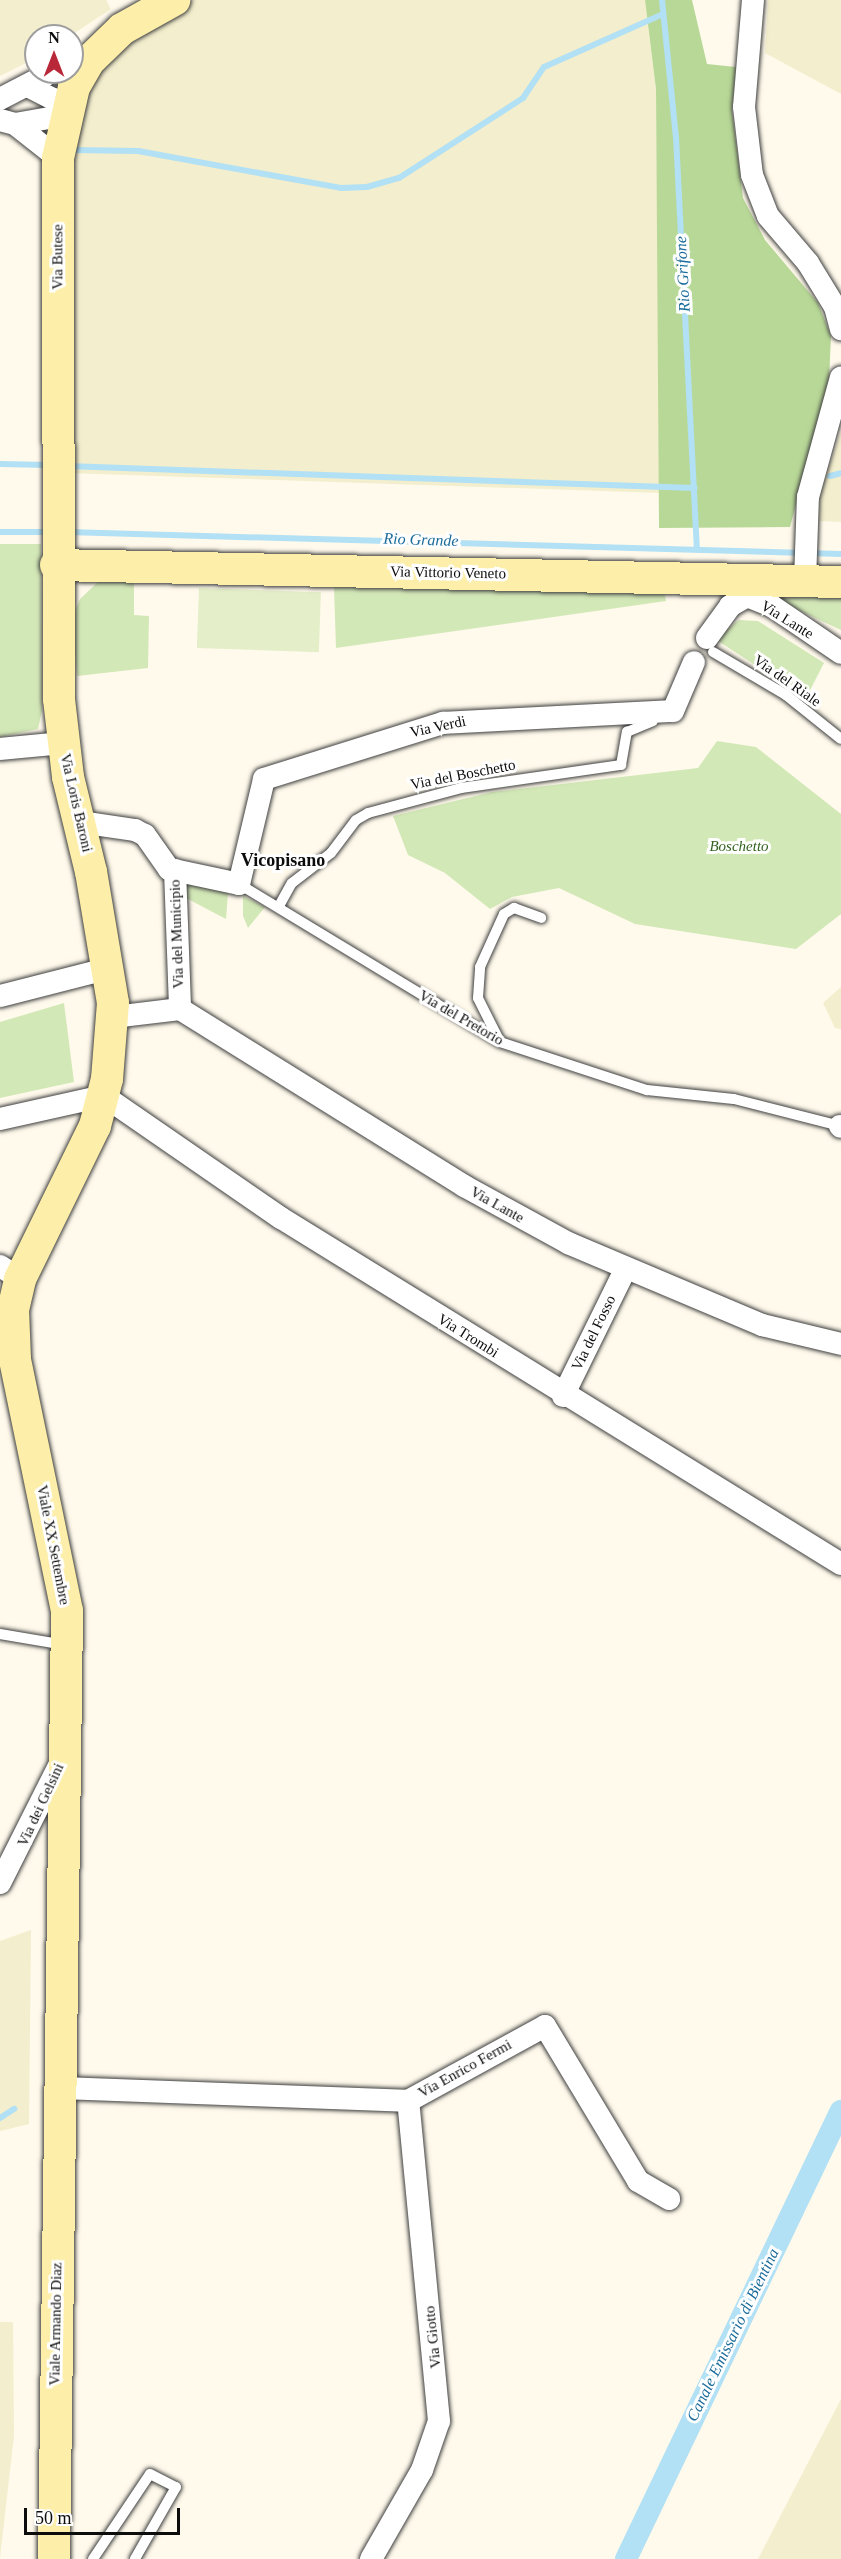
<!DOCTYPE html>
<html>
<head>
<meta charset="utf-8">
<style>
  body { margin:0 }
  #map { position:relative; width:841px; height:2559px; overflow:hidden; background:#fffaec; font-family:"Times New Roman",serif }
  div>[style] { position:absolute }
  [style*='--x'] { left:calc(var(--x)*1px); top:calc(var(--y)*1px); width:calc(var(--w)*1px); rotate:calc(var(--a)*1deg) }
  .farmland>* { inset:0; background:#f3eecd }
  .green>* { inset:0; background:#d3e8b7 }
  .forest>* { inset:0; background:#b8d897 }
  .pitch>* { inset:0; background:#e4efc9; transform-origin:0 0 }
  .stream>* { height:6px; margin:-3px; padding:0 3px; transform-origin:3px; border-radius:3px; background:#b2e0f4 }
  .canal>* { height:22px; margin:-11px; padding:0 11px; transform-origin:11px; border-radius:11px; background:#b2e0f4 }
  .roads { filter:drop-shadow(0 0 2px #3f3f3f) drop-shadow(0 0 2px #3f3f3f) }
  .lane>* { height:10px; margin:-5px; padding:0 5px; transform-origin:5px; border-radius:5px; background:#fff }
  .street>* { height:22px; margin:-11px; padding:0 11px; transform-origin:11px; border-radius:11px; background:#fff }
  .secondary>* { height:32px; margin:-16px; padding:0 16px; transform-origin:16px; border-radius:16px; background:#fdeea9 }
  span { translate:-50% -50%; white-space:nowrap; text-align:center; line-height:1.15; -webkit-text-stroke:6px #fff; paint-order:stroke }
  .street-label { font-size:15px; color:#0c0c0c }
  .park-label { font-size:15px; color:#31621f; font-style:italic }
  .water-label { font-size:16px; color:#196b9b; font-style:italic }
  .quarter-label { font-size:18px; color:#0c0c0c; font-weight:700 }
  .north { position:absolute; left:24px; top:24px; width:60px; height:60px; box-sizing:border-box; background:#fff; border:2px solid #9e9e9e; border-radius:50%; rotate:0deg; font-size:16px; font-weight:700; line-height:24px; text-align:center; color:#0c0c0c }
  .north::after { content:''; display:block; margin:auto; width:21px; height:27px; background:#b92838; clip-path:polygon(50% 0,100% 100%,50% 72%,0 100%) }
  .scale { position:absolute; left:24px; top:2508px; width:156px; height:27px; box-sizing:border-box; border:3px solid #0c0c0c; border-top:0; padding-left:8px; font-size:18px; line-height:21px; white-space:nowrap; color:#0c0c0c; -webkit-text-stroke:4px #fff; paint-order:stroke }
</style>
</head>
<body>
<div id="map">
  <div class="farmland">
    <div style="clip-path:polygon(0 0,106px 0,111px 9px,70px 36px,36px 36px,36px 58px,0 76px)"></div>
    <div style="clip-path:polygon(194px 0,645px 0,656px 89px,660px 493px,67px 473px,73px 175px,79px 130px,91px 87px,112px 53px)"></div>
    <div style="clip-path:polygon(768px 0,841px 0,841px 94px,765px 53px)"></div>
    <div style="clip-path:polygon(841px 432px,841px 522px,819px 521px,820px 493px)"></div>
    <div style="clip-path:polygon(841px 987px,841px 1029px,835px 1028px,823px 1003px)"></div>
    <div style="clip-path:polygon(31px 1930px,29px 2124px,0 2131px,0 1941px)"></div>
    <div style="clip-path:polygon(0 2322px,13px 2322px,14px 2436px,0 2558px)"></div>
    <div style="clip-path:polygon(841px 2399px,841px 2559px,758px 2559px)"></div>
  </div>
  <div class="green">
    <div style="clip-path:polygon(0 544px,41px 544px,42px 710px,38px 729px,0 737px)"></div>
    <div style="clip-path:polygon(134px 577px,134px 615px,149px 616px,148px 668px,77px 676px,72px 618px,80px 599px,101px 579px)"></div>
    <div style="clip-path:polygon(334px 587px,664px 591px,666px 601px,336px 648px)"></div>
    <div style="clip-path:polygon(760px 592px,841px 596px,841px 630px)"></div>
    <div style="clip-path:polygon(739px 620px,758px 621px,824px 663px,806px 698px,715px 639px)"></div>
    <div style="clip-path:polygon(717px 741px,756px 747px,841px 814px,841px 914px,796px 949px,635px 924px,559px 888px,512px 897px,490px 909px,445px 873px,408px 855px,393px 816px,492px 792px,698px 768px)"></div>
    <div style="clip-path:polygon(184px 878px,228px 893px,226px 919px,186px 898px)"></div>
    <div style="clip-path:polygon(243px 896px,265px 907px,248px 928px,243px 916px)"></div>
    <div style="clip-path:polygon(64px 1003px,74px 1082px,0 1098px,0 1022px)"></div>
  </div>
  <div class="forest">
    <div style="clip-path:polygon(645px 0,692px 0,707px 64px,736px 67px,732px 111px,743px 198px,765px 240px,818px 303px,831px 336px,829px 380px,790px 527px,659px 528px,656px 89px)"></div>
  </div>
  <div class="pitch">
    <div style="left:199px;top:588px;width:122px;height:60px;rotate:2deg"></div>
  </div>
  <div class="stream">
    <div style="--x:662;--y:0;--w:138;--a:84.2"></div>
    <div style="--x:676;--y:137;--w:413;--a:87.1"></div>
    <div style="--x:72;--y:150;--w:66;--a:0.9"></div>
    <div style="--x:138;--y:151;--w:206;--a:10.3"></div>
    <div style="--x:341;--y:188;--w:26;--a:-2"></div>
    <div style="--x:367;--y:187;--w:33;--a:-16"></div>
    <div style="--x:399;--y:178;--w:148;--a:-32.8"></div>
    <div style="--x:523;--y:98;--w:37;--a:-56"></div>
    <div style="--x:544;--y:67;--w:130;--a:-24"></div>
    <div style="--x:0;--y:464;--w:50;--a:1.1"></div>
    <div style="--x:67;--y:466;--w:628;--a:2.01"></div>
    <div style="--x:830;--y:476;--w:11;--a:-15"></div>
    <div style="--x:0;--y:532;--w:50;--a:0"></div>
    <div style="--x:67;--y:532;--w:774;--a:1.63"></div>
    <div style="--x:0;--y:2118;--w:17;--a:-33"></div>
  </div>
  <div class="canal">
    <div style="--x:626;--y:2559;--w:497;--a:-64.4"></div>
  </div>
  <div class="roads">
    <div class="lane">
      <div style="--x:713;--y:652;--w:85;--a:30.5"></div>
      <div style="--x:786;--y:695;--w:70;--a:38.7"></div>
      <div style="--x:239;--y:884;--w:305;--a:31.2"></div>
      <div style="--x:500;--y:1042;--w:155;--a:18.1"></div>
      <div style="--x:647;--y:1090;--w:87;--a:5.9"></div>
      <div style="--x:734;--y:1099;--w:109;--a:14.3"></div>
      <div style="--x:279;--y:906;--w:26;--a:-61"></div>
      <div style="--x:292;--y:883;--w:49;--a:-37.6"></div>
      <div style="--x:331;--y:853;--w:41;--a:-52.9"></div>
      <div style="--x:356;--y:820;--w:14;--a:-30"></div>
      <div style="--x:368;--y:813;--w:96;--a:-15"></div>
      <div style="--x:461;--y:788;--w:162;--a:-8.2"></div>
      <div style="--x:621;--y:765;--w:34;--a:-80"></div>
      <div style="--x:627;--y:732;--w:28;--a:-23"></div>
      <div style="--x:500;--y:1042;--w:49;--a:-116.6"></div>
      <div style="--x:478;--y:998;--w:31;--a:-86"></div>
      <div style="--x:480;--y:967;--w:58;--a:-65.6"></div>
      <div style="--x:504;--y:914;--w:12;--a:-31"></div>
      <div style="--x:514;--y:908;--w:29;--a:20"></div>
      <div style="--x:0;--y:1634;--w:66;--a:9.6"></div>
      <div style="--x:93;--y:2559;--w:102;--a:-56.2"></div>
      <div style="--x:150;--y:2474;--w:29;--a:27"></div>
      <div style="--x:176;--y:2487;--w:83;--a:119.7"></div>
    </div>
    <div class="street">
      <div style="--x:753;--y:0;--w:107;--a:94.8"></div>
      <div style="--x:744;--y:107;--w:68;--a:83.3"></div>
      <div style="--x:752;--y:175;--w:44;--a:68.7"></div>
      <div style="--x:768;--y:216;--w:62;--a:49.6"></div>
      <div style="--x:808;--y:263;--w:52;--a:58.5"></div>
      <div style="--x:835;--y:307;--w:23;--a:75"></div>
      <div style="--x:0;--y:99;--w:59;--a:-27.4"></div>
      <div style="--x:0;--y:120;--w:16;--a:15"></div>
      <div style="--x:15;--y:124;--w:55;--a:38.3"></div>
      <div style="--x:15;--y:124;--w:52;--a:-10"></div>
      <div style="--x:66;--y:115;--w:21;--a:-129"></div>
      <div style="--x:53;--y:99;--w:28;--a:-153"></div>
      <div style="--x:747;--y:580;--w:16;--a:90"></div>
      <div style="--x:747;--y:596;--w:27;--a:22"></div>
      <div style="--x:772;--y:606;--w:83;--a:34.3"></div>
      <div style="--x:805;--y:581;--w:84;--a:-88"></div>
      <div style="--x:808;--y:497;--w:124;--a:-74.6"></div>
      <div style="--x:707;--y:638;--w:39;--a:-54"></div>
      <div style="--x:730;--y:606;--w:20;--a:-30"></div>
      <div style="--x:0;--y:749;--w:63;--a:-5.4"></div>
      <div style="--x:80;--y:822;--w:56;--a:8.3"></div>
      <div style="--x:135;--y:830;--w:11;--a:27"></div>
      <div style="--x:145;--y:835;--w:42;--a:54.8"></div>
      <div style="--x:169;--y:869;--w:72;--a:12.1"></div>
      <div style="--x:239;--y:884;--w:108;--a:-76.6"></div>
      <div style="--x:264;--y:779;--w:188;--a:-17.4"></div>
      <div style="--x:443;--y:723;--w:230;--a:-3"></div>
      <div style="--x:673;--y:711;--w:53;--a:-66.8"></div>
      <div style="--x:175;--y:870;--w:139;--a:87.9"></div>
      <div style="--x:0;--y:996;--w:114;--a:-14.3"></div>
      <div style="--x:180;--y:1009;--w:335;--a:31.9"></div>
      <div style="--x:464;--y:1186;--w:119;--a:28.7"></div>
      <div style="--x:568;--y:1243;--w:211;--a:22.9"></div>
      <div style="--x:762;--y:1325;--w:81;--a:13.5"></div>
      <div style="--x:113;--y:1017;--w:67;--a:-6.8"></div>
      <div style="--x:0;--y:1119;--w:107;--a:-12.5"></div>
      <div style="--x:104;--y:1096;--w:215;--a:34.6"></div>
      <div style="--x:281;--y:1218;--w:658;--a:31.71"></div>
      <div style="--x:840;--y:1126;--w:1;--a:45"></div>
      <div style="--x:0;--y:1266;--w:24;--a:33"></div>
      <div style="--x:563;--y:1396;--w:140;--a:-63.8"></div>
      <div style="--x:0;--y:1883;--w:140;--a:-63.3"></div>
      <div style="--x:59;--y:2088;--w:349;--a:2.1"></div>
      <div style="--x:408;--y:2101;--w:156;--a:-28.7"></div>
      <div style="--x:545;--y:2026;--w:181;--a:59"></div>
      <div style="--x:638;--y:2181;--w:36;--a:30"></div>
      <div style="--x:371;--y:2559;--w:103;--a:-60.2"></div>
      <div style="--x:422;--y:2470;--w:52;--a:-70.9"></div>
      <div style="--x:439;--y:2421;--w:321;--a:-95.5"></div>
    </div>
    <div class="secondary">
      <div style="--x:56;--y:565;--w:785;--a:1.24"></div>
      <div style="--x:54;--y:2559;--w:948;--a:-89.21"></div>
      <div style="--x:67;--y:1611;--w:257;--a:-101.7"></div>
      <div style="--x:15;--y:1359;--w:49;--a:-92.3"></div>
      <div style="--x:13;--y:1310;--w:32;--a:-77"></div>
      <div style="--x:20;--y:1279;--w:170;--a:-63.9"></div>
      <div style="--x:95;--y:1126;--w:49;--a:-75.7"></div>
      <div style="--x:107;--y:1079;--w:76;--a:-85.5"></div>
      <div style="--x:113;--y:1003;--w:133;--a:-99.5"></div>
      <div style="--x:91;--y:872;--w:98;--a:-103.6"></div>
      <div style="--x:68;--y:777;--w:79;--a:-96.6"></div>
      <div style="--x:59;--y:699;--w:541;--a:-90.11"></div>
      <div style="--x:58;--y:158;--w:73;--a:-77.3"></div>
      <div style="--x:74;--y:87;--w:30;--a:-60"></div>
      <div style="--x:89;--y:61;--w:46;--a:-44.1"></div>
      <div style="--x:122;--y:29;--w:60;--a:-29.1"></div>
    </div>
  </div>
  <div class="street-label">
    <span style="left:58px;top:257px;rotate:-90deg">Via Butese</span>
    <span style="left:448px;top:573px;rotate:1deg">Via Vittorio Veneto</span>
    <span style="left:787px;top:620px;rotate:32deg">Via Lante</span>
    <span style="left:787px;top:681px;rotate:35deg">Via del Riale</span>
    <span style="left:438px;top:727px;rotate:-12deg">Via Verdi</span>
    <span style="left:463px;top:775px;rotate:-11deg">Via del Boschetto</span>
    <span style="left:76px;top:803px;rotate:77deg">Via Loris Baroni</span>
    <span style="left:177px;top:934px;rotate:-92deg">Via del Municipio</span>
    <span style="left:461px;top:1018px;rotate:30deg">Via del Pretorio</span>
    <span style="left:497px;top:1205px;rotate:29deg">Via Lante</span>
    <span style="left:594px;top:1333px;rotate:-64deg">Via del Fosso</span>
    <span style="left:468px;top:1336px;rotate:32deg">Via Trombi</span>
    <span style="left:53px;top:1545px;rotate:79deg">Viale XX Settembre</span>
    <span style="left:41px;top:1805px;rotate:-65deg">Via dei Gelsini</span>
    <span style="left:465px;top:2069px;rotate:-29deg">Via Enrico Fermi</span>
    <span style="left:56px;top:2324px;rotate:-89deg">Viale Armando Diaz</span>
    <span style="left:433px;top:2337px;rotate:-96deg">Via Giotto</span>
  </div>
  <div class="park-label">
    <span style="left:739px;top:847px">Boschetto</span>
  </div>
  <div class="water-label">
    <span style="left:683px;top:274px;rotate:-93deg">Rio Grifone</span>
    <span style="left:421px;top:540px;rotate:2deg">Rio Grande</span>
    <span style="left:733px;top:2335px;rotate:-64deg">Canale Emissario di Bientina</span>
  </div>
  <div class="quarter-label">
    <span style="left:283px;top:860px">Vicopisano</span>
  </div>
  <div class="north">N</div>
  <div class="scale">50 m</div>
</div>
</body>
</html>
